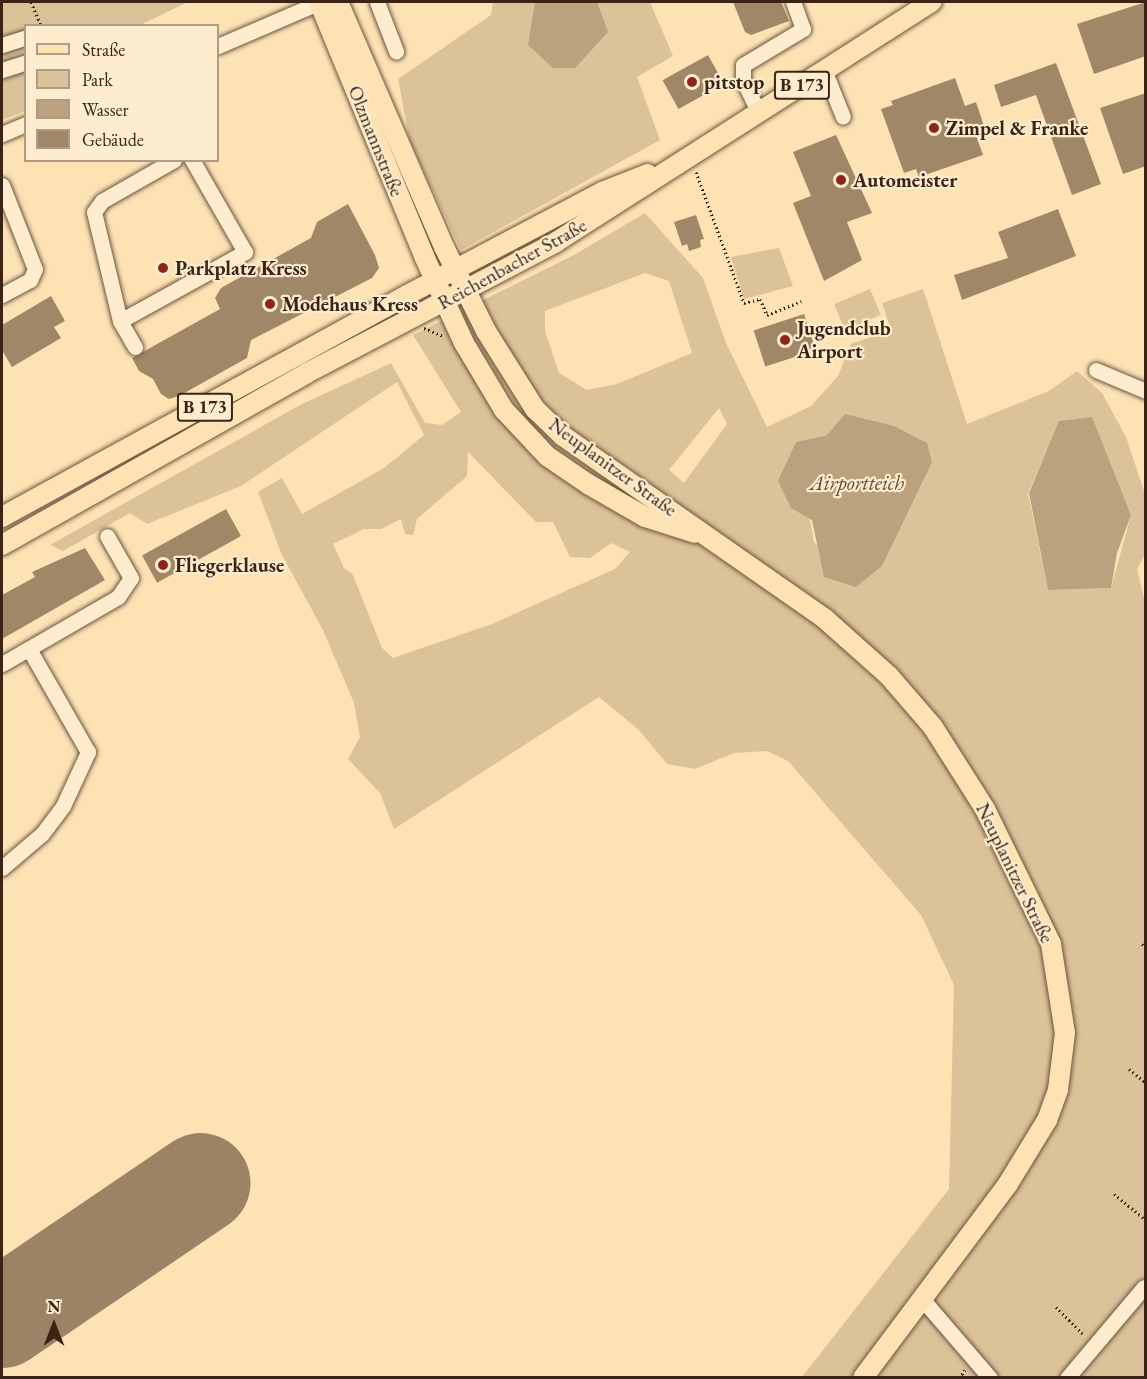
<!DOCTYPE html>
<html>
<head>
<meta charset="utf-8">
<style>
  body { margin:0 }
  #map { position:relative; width:1147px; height:1379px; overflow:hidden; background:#fde2b4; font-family:"EB Garamond",serif }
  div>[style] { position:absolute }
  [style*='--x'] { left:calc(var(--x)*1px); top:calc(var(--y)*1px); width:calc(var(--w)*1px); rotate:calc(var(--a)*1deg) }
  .green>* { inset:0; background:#dcc299; transform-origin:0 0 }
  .water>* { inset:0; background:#bba17e }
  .runway>* { height:100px; margin:-50px; padding:0 50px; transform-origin:50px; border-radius:50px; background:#9c8365 }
  .building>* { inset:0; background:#a08768; transform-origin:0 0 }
  .path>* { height:3px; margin-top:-1.5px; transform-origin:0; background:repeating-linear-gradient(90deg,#3b2416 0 1.5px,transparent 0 4.5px) }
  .roads { filter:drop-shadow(0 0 2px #6c543e) drop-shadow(0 0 2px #6c543e) }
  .minor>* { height:15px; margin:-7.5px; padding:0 7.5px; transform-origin:7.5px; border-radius:7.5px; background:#feecce }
  .major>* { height:20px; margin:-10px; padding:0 10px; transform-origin:10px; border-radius:10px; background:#fde2b4 }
  .dots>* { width:16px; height:16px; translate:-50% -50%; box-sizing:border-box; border:3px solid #feecce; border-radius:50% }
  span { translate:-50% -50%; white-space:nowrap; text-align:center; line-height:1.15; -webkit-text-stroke:4.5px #feecce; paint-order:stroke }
  .shield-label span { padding:2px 4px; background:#feecce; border:2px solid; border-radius:4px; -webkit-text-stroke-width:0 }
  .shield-label { font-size:18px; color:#3b2416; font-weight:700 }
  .poi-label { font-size:20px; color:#3b2416; font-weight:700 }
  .left { translate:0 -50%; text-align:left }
  .street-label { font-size:20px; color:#3b2416 }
  .water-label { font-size:21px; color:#614a35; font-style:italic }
  .frame { position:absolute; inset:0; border:3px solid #3b2416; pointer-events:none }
  .legend { position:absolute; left:24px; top:24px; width:195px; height:138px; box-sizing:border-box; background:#feecce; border:2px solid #b09c84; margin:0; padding:8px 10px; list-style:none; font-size:18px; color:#3b2416 }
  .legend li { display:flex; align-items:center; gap:12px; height:30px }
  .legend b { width:30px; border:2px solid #b09c84 }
  .north { position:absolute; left:24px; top:1295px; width:60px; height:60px; -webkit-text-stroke:4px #feecce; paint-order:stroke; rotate:0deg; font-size:16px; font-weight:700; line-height:24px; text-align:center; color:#3b2416 }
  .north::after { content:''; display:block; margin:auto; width:21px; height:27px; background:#3b2416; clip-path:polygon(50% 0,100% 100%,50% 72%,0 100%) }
</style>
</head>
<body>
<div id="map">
  <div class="green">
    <div style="clip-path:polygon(2px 2px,188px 2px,140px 25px,26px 26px,25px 111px,2px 120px)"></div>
    <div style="clip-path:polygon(493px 2px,650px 2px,673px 56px,637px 77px,660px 140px,461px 250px,410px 142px,398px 79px,491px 15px)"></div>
    <div style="clip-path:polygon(evenodd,645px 213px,703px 278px,726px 343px,767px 427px,811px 406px,838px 376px,851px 344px,891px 330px,882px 303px,923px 289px,967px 424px,1049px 391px,1077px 371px,1102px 393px,1126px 437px,1145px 494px,1145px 554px,1137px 569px,1146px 607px,1145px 1377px,802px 1377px,949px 1189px,954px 985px,921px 915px,788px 761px,767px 751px,734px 753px,695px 769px,667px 764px,639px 730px,599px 697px,394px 829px,380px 793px,348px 759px,360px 737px,354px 703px,323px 630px,282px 555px,258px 492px,282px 478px,302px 514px,384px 468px,424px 435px,397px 382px,241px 486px,147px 524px,130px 513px,63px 551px,50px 545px,300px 405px,391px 363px,425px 423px,442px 425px,461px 412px,413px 335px,574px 255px,645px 213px,645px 273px,669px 281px,692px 353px,617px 384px,587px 390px,559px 373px,545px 331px,545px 311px,645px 273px,645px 213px,719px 408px,727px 424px,684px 483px,669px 470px,719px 408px,645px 213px,1092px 418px,1131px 515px,1111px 588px,1048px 590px,1028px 493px,1060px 421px,1092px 418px,645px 213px,827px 435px,905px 514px,882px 566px,856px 586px,814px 542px,796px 442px,827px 435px,645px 213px,468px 452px,536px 522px,553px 522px,570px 557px,590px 558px,611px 543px,630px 552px,615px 569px,492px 624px,393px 658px,382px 648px,353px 575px,344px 568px,333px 544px,364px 529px,381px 529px,401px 519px,405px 534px,413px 535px,417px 519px,467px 476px,468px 452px)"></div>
    <div style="clip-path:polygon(779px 248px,793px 286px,744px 299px,731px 257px)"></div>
    <div style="left:870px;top:289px;width:28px;height:39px;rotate:67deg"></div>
  </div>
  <div class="water">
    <div style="clip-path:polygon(535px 2px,597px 2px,608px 32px,575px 68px,553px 68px,528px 45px)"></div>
    <div style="clip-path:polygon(845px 414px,894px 426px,927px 443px,932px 462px,882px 566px,856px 587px,824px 577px,812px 520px,791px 508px,778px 481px,796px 442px,827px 435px)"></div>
    <div style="clip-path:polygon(1092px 417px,1131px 515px,1117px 553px,1111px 588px,1048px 590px,1029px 493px,1059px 421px)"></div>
  </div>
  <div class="runway">
    <div style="--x:2;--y:1318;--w:240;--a:-34.2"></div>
  </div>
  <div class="building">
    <div style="clip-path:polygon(733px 2px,781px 2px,789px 21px,751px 35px,745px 32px)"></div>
    <div style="clip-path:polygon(1146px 2px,1146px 56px,1094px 74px,1077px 24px)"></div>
    <div style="left:708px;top:55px;width:33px;height:52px;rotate:61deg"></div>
    <div style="clip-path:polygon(1056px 63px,1101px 184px,1072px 195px,1036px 95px,1001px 107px,994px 85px)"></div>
    <div style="clip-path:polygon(955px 78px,965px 106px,976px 102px,984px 126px,974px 130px,983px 155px,919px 177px,916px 169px,904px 173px,881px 109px,893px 105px,891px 101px)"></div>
    <div style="clip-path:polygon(1146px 93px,1146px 166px,1123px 174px,1100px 108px)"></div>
    <div style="clip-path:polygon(836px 135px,872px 213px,847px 222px,862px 260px,824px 281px,793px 203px,811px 196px,793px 152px)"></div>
    <div style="clip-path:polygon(348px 204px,375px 255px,379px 268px,372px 278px,251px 340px,247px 358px,179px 396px,169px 399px,161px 394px,153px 379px,139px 371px,132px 358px,220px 309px,215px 298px,221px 288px,311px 238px,317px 222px)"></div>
    <div style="clip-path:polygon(1058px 209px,1076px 256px,962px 300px,954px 275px,1008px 258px,998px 232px)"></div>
    <div style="clip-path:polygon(696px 215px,704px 239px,700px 240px,701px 247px,689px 251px,687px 244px,682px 246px,674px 222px)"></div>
    <div style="clip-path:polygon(51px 296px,65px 321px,54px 327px,61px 338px,12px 367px,2px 350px,2px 325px)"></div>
    <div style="left:804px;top:314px;width:38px;height:53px;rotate:72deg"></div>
    <div style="left:226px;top:509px;width:31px;height:96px;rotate:61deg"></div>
    <div style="clip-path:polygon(85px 548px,105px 580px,2px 639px,2px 595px,35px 577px,32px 572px)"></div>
  </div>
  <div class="path">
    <div style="--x:31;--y:2;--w:26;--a:67"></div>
    <div style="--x:696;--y:172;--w:140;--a:69.9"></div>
    <div style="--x:744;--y:303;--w:16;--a:-14"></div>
    <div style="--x:760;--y:299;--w:17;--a:66"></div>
    <div style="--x:767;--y:315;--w:37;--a:-22"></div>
    <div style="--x:424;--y:328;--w:21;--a:23"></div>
    <div style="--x:1142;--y:944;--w:5;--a:37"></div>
    <div style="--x:1129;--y:1069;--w:22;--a:39"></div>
    <div style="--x:1114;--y:1194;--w:41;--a:39.1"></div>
    <div style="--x:1056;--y:1307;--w:40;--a:45"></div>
    <div style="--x:959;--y:1378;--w:10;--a:-53"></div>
  </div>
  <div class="roads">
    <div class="minor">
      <div style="--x:377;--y:2;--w:53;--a:68.8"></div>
      <div style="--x:2;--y:45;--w:25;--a:-18"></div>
      <div style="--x:218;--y:46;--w:111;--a:-23.3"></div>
      <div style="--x:2;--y:70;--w:25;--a:-18"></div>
      <div style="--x:825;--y:72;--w:48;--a:68.2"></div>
      <div style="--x:758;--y:111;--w:34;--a:-116"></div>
      <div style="--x:743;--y:80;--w:15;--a:-90"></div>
      <div style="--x:743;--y:65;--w:70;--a:-31"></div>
      <div style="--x:803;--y:29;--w:29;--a:-110"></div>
      <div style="--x:2;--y:134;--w:26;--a:-23"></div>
      <div style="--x:2;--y:185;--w:90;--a:68.6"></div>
      <div style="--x:35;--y:269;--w:12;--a:114"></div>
      <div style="--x:30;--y:280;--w:32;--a:152"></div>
      <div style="--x:120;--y:321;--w:143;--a:-28.9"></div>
      <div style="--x:245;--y:252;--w:106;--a:-119.9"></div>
      <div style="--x:135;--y:347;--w:30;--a:-120"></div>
      <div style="--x:120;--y:321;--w:112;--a:-103.4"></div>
      <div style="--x:94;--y:212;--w:14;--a:-54"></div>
      <div style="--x:102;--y:201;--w:83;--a:-29.7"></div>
      <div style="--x:1096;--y:370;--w:54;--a:22.8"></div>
      <div style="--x:2;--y:664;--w:134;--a:-30"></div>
      <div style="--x:118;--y:597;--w:23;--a:-56"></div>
      <div style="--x:131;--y:578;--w:48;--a:-119.7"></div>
      <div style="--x:2;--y:868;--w:52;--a:-40.4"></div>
      <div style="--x:42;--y:834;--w:35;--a:-53"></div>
      <div style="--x:63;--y:806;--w:60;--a:-65.2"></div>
      <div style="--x:88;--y:752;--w:119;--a:-119.8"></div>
      <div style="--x:923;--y:1300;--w:103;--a:49.3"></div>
      <div style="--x:1067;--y:1378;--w:119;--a:-49.8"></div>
    </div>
    <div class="major">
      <div style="--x:319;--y:2;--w:275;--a:67.5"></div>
      <div style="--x:424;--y:256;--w:96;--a:65.3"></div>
      <div style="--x:464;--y:343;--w:78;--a:59.2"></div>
      <div style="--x:504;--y:410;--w:63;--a:46.9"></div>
      <div style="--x:547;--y:456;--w:50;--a:34.3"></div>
      <div style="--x:588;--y:484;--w:66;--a:30.1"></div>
      <div style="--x:645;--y:517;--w:52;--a:17.7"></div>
      <div style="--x:338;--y:2;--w:267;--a:66.6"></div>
      <div style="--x:444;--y:247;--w:94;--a:63.4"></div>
      <div style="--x:486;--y:331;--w:92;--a:57.9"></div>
      <div style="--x:535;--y:409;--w:39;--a:44"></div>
      <div style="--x:563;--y:436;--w:318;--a:34.9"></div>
      <div style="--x:824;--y:618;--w:87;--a:41.7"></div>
      <div style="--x:889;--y:676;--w:67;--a:49.2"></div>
      <div style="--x:933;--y:727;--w:97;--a:57.6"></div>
      <div style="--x:985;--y:809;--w:150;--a:63.9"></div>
      <div style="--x:1051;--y:944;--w:90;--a:81.1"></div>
      <div style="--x:1065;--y:1033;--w:57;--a:97"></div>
      <div style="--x:1058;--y:1090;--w:32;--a:110"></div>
      <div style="--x:1047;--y:1120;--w:75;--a:121.4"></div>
      <div style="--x:1008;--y:1184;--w:242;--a:126.8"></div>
      <div style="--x:2;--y:517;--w:462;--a:-28.7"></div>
      <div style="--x:407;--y:295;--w:221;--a:-27.8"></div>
      <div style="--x:602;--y:192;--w:49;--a:-21.4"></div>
      <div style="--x:2;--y:545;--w:350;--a:-29.4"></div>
      <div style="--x:307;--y:373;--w:281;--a:-27.7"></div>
      <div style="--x:556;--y:242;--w:446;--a:-32.6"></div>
    </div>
  </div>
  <div class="dots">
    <div style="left:692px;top:82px;background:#8f2418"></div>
    <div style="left:934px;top:128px;background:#8f2418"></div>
    <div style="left:841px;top:180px;background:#8f2418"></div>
    <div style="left:163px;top:268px;background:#8f2418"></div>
    <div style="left:270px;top:304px;background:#8f2418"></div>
    <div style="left:785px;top:340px;background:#8f2418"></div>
    <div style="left:163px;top:565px;background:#8f2418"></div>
  </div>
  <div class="shield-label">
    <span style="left:802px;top:85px">B 173</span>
    <span style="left:205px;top:407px">B 173</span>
  </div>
  <div class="poi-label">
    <span class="left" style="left:704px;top:82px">pitstop</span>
    <span class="left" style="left:946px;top:128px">Zimpel &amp; Franke</span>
    <span class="left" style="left:853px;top:180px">Automeister</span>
    <span class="left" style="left:175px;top:268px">Parkplatz Kress</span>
    <span class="left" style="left:282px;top:304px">Modehaus Kress</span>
    <span class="left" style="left:797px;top:340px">Jugendclub<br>Airport</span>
    <span class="left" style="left:175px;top:565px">Fliegerklause</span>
  </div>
  <div class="street-label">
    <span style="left:376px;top:141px;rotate:68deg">Olzmannstraße</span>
    <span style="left:512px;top:264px;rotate:-29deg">Reichenbacher Straße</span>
    <span style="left:613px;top:467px;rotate:36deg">Neuplanitzer Straße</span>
    <span style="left:1015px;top:873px;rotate:64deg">Neuplanitzer Straße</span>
  </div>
  <div class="water-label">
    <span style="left:857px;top:483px">Airportteich</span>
  </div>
  <div class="frame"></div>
  <ul class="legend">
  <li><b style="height:8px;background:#fde2b4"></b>Straße</li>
  <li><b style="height:16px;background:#dcc299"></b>Park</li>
  <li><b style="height:16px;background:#bba17e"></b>Wasser</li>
  <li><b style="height:16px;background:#a08768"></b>Gebäude</li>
  </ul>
  <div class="north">N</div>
</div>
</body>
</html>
